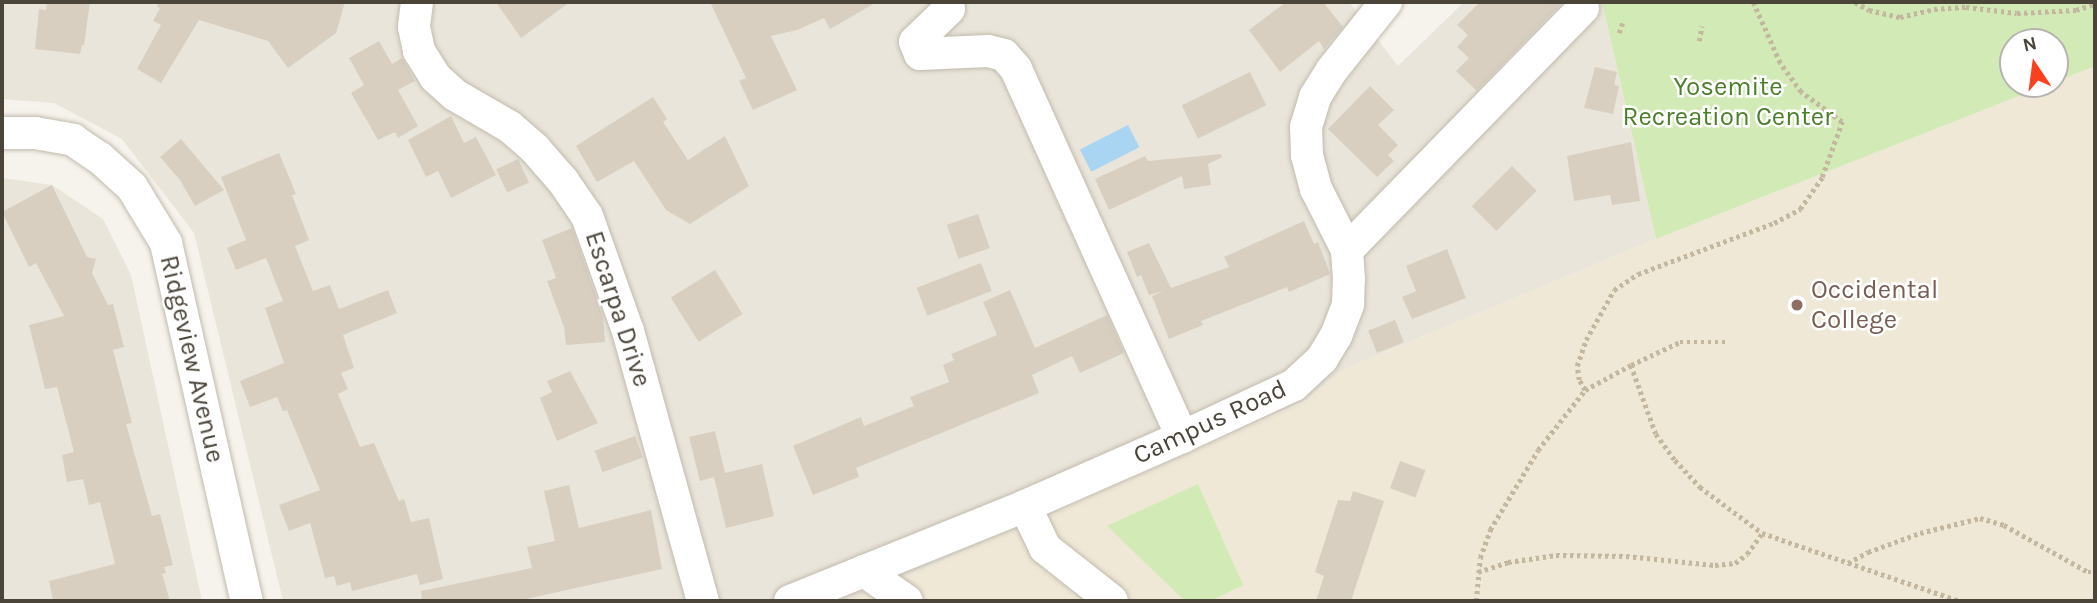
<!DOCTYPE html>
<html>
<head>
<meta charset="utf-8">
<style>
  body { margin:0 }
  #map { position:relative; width:2097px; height:603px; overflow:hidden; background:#f6f3ec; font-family:Karla,sans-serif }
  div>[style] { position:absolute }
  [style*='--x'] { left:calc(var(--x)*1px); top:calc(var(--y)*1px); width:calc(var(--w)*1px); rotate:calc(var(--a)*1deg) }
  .residential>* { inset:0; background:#eae5da }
  .education>* { inset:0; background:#efe8d6 }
  .green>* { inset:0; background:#d2eab5 }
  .water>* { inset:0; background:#a9d4f2; transform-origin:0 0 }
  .building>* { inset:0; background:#d8cfc1; transform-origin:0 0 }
  .path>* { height:4.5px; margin-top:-2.25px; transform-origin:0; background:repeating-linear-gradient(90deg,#c4b79f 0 3.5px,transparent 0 7px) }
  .roads { filter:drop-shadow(0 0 2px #c2bbae) drop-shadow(0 0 2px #c2bbae) }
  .minor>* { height:32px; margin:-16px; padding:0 16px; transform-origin:16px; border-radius:16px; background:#fff }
  .dots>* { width:19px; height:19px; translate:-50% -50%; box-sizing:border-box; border:4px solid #fff; border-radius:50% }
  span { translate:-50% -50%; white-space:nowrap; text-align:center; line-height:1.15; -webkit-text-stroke:5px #fff; paint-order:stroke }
  .park-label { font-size:26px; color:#4a7f2a }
  .education-label { font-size:26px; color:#785e54 }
  .left { translate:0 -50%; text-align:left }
  .street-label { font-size:26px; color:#4b4439 }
  .frame { position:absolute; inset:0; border:4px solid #4b4439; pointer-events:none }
  .north { position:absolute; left:1999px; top:28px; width:70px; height:70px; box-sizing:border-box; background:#fff; border:2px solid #b7b4b0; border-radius:50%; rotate:347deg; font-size:19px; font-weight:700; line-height:28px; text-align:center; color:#4b4439 }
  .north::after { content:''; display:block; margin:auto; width:24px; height:32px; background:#fc3f1d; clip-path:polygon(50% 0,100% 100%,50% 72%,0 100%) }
</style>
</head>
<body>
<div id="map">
  <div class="residential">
    <div style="clip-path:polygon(2px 2px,1349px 2px,1398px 66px,1464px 2px,1602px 2px,1656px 239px,1340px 371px,1307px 400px,851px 601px,283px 601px,194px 233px,122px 139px,54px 103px,2px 99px)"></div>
    <div style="clip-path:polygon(2px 178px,52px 185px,103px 219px,131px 275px,202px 601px,2px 601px)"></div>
  </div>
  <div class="education">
    <div style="clip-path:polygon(2095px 66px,2095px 601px,851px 601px,1307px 401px,1340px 371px,1656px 239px)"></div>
  </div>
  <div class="green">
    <div style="clip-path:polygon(1602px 2px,2095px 2px,2095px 66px,2055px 82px,2055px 42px,2013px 42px,2013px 84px,2049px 84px,1656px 239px)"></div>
    <div style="clip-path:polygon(1198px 484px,1243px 585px,1210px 601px,1185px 601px,1107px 526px)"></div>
  </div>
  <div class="water">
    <div style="left:1128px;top:125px;width:25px;height:54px;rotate:63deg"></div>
  </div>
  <div class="building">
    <div style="clip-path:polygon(47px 2px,90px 2px,84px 45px,82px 45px,80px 54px,35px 49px,39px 9px,46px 10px)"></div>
    <div style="clip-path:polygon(158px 2px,345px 2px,336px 33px,288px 68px,268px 41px,199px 20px,161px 83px,137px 69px,161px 25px,153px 21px,160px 8px,157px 7px)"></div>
    <div style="clip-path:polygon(496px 2px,570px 2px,521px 38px)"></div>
    <div style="clip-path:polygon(710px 2px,877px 2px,830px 29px,824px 18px,797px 30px,771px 36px,797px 90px,753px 110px,739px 81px,746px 78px)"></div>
    <div style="clip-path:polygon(1286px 2px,1323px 2px,1343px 27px,1324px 49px,1319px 41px,1280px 72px,1249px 30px)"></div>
    <div style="clip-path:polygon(1480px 2px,1563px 2px,1477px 91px,1456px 71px,1469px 58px,1457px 47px,1468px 35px,1457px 25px)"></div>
    <div style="clip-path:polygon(379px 41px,392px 64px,402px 58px,415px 81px,398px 90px,418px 126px,398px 138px,395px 132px,378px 140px,351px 93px,364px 85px,349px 58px)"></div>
    <div style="clip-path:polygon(1595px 67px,1617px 72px,1614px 85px,1619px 86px,1613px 114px,1584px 108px)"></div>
    <div style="left:1250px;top:72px;width:37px;height:76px;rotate:64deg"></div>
    <div style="clip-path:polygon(1370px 86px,1394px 110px,1378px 125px,1398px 145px,1388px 155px,1394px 161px,1377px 177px,1328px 129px)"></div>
    <div style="clip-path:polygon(653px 97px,667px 119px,663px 122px,688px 160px,725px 136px,749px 186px,690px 224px,666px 210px,634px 161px,597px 182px,576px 146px)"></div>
    <div style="clip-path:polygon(451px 116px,464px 143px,476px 137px,496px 175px,451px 198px,438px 171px,426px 177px,408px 140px)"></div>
    <div style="clip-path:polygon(181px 139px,224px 190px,195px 206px,180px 180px,160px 157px)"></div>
    <div style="clip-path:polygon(1631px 142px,1640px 201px,1612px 205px,1610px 195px,1574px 201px,1567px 156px)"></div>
    <div style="clip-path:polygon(279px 153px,296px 194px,292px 195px,309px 240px,295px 246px,313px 291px,330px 285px,339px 309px,388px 290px,397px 313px,343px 335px,354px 368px,341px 373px,348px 389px,338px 394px,360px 447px,374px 443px,399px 501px,404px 499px,411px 522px,429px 518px,443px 579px,420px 585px,417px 574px,352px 591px,350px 582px,337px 586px,334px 576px,325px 578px,310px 523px,289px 531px,279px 505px,320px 490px,287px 410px,283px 411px,277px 397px,250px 407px,240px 381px,284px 363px,265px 308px,283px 301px,266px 258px,236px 270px,227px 248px,246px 240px,221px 177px)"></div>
    <div style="clip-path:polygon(1221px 154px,1222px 157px,1208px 164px,1211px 185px,1184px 189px,1182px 176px,1109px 210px,1095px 179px,1145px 156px,1148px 161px)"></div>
    <div style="left:518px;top:159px;width:26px;height:24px;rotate:65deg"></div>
    <div style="left:1512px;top:166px;width:35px;height:57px;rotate:45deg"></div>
    <div style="clip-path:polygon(52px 185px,87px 257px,96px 259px,92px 273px,108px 305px,113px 304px,124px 347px,113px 350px,132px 423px,126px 424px,152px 516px,160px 514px,173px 565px,164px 567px,166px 573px,162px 574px,170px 601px,53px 601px,49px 581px,115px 564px,100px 502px,89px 505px,83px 479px,67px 482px,62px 455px,74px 452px,57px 387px,45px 389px,29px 325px,64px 316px,36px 263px,29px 267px,2px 212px)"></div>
    <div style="left:978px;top:214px;width:36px;height:33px;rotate:71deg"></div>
    <div style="clip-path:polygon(1304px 221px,1314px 244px,1318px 242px,1330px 274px,1289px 292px,1287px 287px,1201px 321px,1203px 325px,1169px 339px,1152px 296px,1163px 291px,1149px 295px,1141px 275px,1137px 277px,1127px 252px,1149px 243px,1171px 288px,1229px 267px,1224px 257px)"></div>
    <div style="clip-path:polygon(572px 228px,603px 317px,605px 342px,566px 345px,564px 327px,547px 281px,556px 278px,542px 240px)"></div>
    <div style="clip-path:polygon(1447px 249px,1466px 298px,1412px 319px,1402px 297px,1416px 291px,1406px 266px)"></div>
    <div style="left:981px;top:263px;width:30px;height:69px;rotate:69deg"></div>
    <div style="left:715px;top:270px;width:52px;height:52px;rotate:58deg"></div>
    <div style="clip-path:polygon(1010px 290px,1035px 348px,1107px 315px,1124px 353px,1080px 373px,1072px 356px,1032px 375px,1039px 393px,856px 468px,859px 477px,813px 495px,793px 446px,861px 417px,864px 426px,914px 406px,910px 397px,949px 382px,943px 365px,954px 360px,951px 354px,997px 335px,983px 302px)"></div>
    <div style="left:1395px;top:320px;width:24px;height:29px;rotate:68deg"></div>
    <div style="clip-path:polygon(570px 371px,598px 423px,557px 441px,540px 398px,552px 392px,547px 381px)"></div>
    <div style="clip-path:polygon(715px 431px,725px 473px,762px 464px,774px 516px,726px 528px,714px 477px,700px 481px,689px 437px)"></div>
    <div style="left:635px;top:436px;width:23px;height:43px;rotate:70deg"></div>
    <div style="left:1400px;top:461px;width:27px;height:29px;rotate:20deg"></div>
    <div style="clip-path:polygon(569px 485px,579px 528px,651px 510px,662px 569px,517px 601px,422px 601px,421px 591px,532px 568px,527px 547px,555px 541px,544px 491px)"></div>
    <div style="clip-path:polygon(1353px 491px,1384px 501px,1351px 601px,1316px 601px,1324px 576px,1315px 572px,1338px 500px,1350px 501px)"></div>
  </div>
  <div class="path">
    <div style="--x:1855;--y:2;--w:16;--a:30"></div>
    <div style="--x:1869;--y:10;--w:32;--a:13"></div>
    <div style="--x:1900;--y:17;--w:35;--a:-13"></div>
    <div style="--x:1934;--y:9;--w:32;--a:-4"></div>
    <div style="--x:1966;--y:7;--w:51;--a:6.7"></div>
    <div style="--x:2017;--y:13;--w:59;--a:-2.9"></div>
    <div style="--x:2076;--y:10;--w:20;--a:-18"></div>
    <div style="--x:1619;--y:33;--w:13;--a:-72"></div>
    <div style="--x:1699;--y:41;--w:15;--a:-79"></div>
    <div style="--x:1631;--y:365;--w:54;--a:-25.1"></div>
    <div style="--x:1680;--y:342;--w:48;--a:0"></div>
    <div style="--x:1585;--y:390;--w:12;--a:-121"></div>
    <div style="--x:1579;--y:380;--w:14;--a:-98"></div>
    <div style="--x:1577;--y:366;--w:28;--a:-71"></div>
    <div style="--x:1586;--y:340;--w:57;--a:-60.8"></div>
    <div style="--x:1614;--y:290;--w:29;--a:-34"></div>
    <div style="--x:1638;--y:274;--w:145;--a:-20.6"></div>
    <div style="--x:1774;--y:223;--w:30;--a:-28"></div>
    <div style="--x:1800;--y:209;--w:39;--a:-55"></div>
    <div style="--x:1822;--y:177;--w:59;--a:-70"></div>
    <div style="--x:1842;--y:122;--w:51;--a:-143.8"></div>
    <div style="--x:1801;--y:92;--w:36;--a:-126"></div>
    <div style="--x:1780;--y:63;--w:67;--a:-113.9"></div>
    <div style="--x:1848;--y:563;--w:23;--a:-29"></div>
    <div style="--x:1868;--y:552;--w:55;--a:-20.1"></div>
    <div style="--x:1920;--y:533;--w:62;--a:-14"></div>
    <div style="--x:1980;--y:518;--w:25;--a:16"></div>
    <div style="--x:2004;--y:525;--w:96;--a:29.2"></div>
    <div style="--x:2088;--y:572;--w:7;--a:0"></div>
    <div style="--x:1478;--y:572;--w:32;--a:-18"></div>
    <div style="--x:1508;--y:562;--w:49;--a:-8.3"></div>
    <div style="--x:1556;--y:555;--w:70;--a:0.8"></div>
    <div style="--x:1626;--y:556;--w:89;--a:5.8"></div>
    <div style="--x:1715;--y:565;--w:20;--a:-6"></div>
    <div style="--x:1735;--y:563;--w:15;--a:-37"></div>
    <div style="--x:1747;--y:554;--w:26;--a:-54"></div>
    <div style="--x:1476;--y:601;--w:43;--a:-84.7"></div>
    <div style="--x:1480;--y:558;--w:30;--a:-70"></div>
    <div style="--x:1490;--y:530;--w:93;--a:-59"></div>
    <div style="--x:1538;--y:450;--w:76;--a:-51.9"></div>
    <div style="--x:1585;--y:390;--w:52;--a:-28.5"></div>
    <div style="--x:1631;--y:365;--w:73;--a:70.1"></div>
    <div style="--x:1656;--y:434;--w:32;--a:54"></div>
    <div style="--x:1675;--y:460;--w:37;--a:47"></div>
    <div style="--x:1700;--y:487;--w:77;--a:36.6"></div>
    <div style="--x:1762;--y:533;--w:208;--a:19"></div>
  </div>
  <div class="roads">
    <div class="minor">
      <div style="--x:417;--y:2;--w:25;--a:97"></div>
      <div style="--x:414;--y:27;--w:25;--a:78"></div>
      <div style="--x:419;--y:51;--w:31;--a:58"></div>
      <div style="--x:435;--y:77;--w:27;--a:42"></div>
      <div style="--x:455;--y:95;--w:64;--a:30.2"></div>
      <div style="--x:510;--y:127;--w:33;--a:41"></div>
      <div style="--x:535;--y:149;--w:43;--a:48.8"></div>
      <div style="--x:563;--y:181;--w:42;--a:55.6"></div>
      <div style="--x:587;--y:216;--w:122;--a:70.4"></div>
      <div style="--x:628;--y:331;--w:280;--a:74.5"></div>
      <div style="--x:949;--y:9;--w:47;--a:135.9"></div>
      <div style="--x:915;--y:42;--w:13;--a:67"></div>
      <div style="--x:920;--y:54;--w:68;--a:-2.5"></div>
      <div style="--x:988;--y:51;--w:16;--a:14"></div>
      <div style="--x:1004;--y:55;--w:18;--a:49"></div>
      <div style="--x:1016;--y:69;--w:404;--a:65.7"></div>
      <div style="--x:2;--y:133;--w:33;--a:0"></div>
      <div style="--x:35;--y:133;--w:39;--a:10"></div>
      <div style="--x:73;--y:140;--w:32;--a:34"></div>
      <div style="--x:100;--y:158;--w:43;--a:42.2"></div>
      <div style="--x:132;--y:187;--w:66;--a:58.7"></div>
      <div style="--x:166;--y:243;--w:367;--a:77.3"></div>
      <div style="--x:1347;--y:250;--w:338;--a:-45.7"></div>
      <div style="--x:1025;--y:506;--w:47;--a:64.5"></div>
      <div style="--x:1045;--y:548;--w:85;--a:38.3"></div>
      <div style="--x:864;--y:571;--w:52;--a:34.9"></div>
      <div style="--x:790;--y:601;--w:253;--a:-22"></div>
      <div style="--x:1025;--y:506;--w:171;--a:-23.7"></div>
      <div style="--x:1182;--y:437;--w:123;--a:-24.9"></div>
      <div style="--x:1294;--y:385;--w:38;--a:-43"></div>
      <div style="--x:1322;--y:359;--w:27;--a:-59"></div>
      <div style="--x:1336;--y:336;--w:34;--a:-69"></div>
      <div style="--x:1348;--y:304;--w:25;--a:-88"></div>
      <div style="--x:1349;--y:279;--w:29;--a:-94"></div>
      <div style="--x:1347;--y:250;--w:68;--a:-116.9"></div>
      <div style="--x:1316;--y:189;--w:35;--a:-105"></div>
      <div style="--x:1307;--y:155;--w:28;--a:-92"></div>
      <div style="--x:1306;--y:127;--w:31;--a:-73"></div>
      <div style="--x:1315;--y:97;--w:32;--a:-58"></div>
      <div style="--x:1332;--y:70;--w:87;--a:-51.5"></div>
    </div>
  </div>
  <div class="dots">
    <div style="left:1797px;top:305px;background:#8d6e63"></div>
  </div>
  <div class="park-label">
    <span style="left:1728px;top:102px">Yosemite<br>Recreation Center</span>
  </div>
  <div class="education-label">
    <span class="left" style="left:1811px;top:305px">Occidental<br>College</span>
  </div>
  <div class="street-label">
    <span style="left:618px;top:309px;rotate:72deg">Escarpa Drive</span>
    <span style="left:192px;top:359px;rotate:77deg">Ridgeview Avenue</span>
    <span style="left:1210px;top:422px;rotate:-25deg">Campus Road</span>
  </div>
  <div class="frame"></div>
  <div class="north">N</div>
</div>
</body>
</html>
